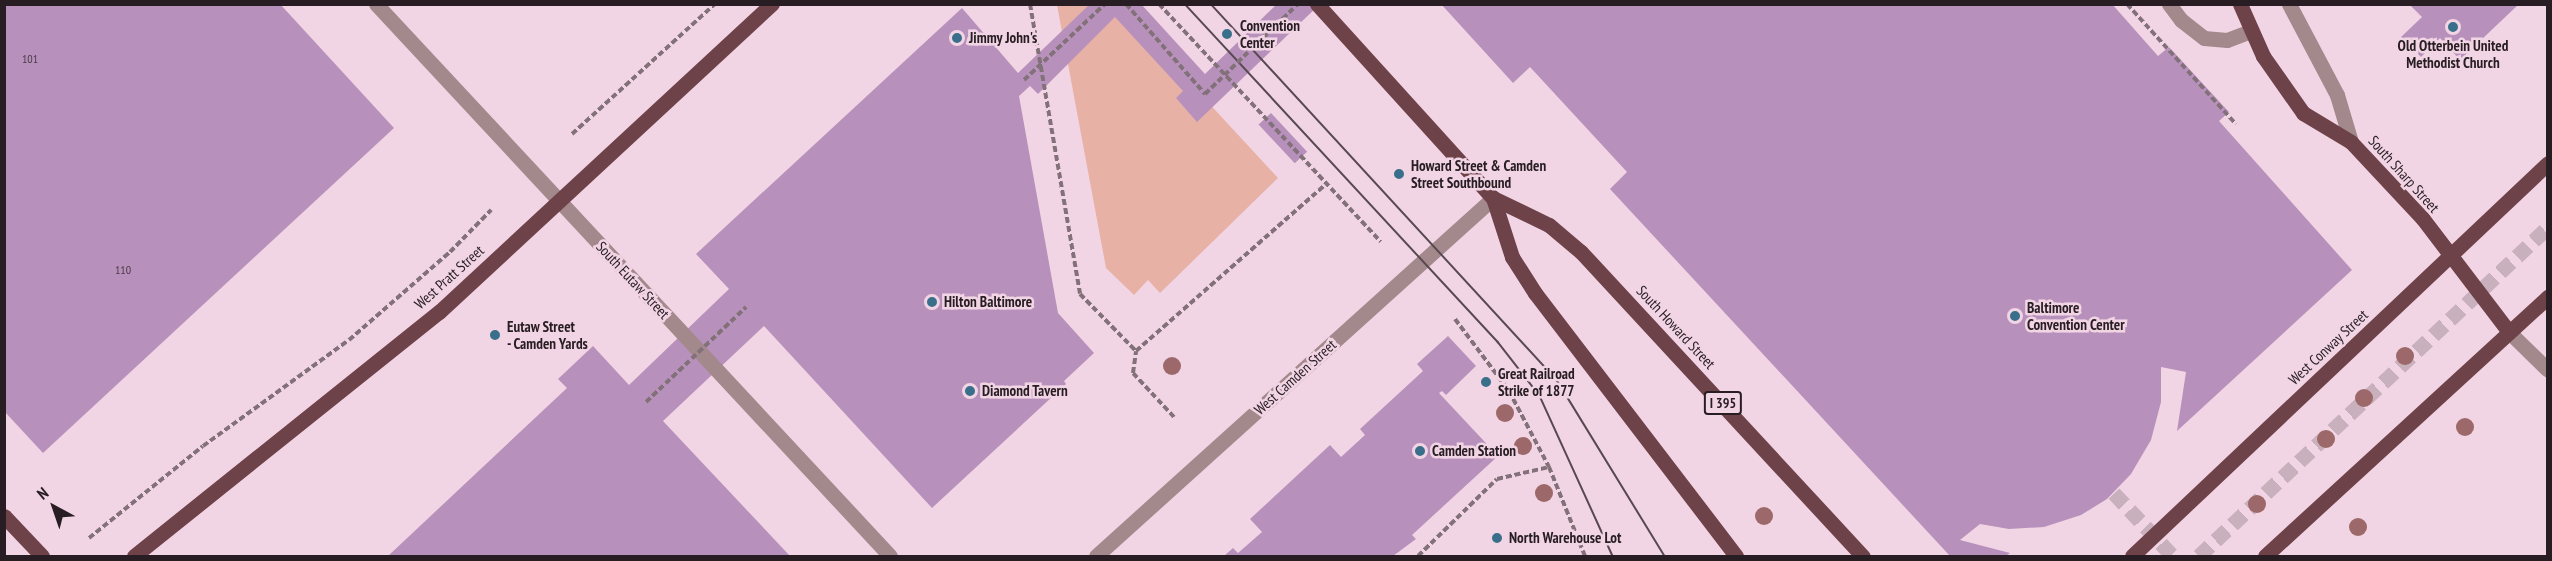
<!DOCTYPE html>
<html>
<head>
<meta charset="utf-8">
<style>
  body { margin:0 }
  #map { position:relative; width:2552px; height:561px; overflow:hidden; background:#f2d5e4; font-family:"PT Sans Narrow",sans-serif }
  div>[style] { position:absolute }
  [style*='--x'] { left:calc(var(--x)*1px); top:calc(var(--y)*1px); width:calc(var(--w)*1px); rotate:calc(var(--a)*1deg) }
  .green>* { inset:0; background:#e7b1a6 }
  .building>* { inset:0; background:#b791bb; transform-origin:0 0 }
  .minor-tunnel>* { height:15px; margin-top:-7.5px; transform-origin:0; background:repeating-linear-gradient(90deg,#c9b0bd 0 15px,transparent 0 23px) }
  .path>* { height:4px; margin-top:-2px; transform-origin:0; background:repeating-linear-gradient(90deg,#83717a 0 6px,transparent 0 9px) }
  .minor>* { height:15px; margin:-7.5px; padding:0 7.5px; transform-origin:7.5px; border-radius:7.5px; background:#a3898c }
  .major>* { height:15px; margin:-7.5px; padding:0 7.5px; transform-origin:7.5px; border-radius:7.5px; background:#6e4249 }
  .tram>* { height:1.5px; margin:-0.75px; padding:0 0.75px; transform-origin:0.75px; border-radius:0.75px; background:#584951 }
  .path-bridge>* { height:4px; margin-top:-2px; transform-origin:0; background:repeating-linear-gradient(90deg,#83717a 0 6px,transparent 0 9px) }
  .trees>* { width:18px; height:18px; margin:-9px; border-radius:50%; background:#9c6869 }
  .dots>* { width:16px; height:16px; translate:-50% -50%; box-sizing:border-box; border:3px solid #f2d5e4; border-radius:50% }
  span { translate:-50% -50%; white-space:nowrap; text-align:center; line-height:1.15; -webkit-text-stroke:5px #f2d5e4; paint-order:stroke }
  .number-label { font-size:12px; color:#4b3a48 }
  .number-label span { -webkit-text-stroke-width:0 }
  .shield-label span { padding:2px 4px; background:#f2d5e4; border:2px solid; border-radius:4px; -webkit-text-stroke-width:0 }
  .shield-label { font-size:14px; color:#271d22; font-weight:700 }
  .poi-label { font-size:15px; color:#271d22; font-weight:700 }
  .left { translate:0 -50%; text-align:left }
  .street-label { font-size:15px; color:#271d22 }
  .frame { position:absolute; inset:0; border:6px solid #271d22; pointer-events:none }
  .north { position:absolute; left:24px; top:477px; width:60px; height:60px; -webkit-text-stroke:4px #f2d5e4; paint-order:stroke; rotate:320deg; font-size:16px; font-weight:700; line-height:24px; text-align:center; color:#271d22 }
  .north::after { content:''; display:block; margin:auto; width:21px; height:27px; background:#271d22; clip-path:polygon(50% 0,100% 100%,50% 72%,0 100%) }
</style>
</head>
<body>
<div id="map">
  <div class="green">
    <div style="clip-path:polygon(1057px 5px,1118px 5px,1278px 178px,1160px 293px,1148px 280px,1134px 295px,1106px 268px)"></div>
  </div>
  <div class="building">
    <div style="clip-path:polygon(4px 4px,280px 4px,394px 128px,43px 453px,4px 411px)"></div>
    <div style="clip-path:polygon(1090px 4px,1141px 4px,1205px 74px,1277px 4px,1320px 4px,1197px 122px,1176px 98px,1183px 91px,1115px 17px,1038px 94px,1030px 86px,1019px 96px,1058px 313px,1094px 353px,1064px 381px,1066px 384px,932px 508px,764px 326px,663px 421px,790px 556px,388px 556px,567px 388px,558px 379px,593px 346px,629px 385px,729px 289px,696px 254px,962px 8px,1018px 73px)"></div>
    <div style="clip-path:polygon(1441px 4px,2112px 4px,2158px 56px,2169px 47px,2229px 112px,2219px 121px,2352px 270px,2177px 431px,2186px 372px,2161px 367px,2161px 402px,2151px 440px,2131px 474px,2107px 499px,2081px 515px,2044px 527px,2009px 529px,1980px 524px,1960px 540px,2010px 553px,2006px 556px,1950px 556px,1610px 189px,1627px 172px,1530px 67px,1513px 83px)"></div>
    <div style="clip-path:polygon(2409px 4px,2519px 4px,2460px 60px,2440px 38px,2421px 57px,2401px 37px,2422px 17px)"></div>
    <div style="left:1271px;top:113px;width:53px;height:17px;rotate:47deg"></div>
    <div style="clip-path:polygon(1448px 336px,1476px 366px,1446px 395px,1442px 391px,1439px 393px,1498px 456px,1412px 535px,1416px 539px,1393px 556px,1224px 556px,1233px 548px,1238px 553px,1262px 532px,1250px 519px,1330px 445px,1341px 457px,1365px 435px,1360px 429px,1423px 371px,1417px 364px)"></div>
  </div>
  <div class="minor-tunnel">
    <div style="--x:2114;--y:493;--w:86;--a:46.9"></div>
    <div style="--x:2199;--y:556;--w:480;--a:-43.3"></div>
  </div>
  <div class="path">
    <div style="--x:1030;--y:4;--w:294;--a:80.2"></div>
    <div style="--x:1080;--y:294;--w:80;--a:45.5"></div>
    <div style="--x:1126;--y:4;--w:120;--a:48.7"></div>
    <div style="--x:1159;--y:4;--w:325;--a:47"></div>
    <div style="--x:2127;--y:4;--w:162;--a:47.8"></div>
    <div style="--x:572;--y:134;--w:193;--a:-42.3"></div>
    <div style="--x:1455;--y:319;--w:90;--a:53.1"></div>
    <div style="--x:1509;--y:391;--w:86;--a:62.2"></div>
    <div style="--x:1549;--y:467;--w:96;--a:68"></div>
    <div style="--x:1174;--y:417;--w:60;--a:-133"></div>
    <div style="--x:1133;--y:373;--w:22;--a:-82"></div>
    <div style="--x:1136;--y:351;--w:253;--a:-41.3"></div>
    <div style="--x:89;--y:538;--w:146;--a:-38.9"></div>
    <div style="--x:203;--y:446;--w:180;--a:-36"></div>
    <div style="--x:349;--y:340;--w:134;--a:-41.1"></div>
    <div style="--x:450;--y:252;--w:59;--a:-45.7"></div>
    <div style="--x:1418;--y:556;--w:110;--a:-44.3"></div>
    <div style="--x:1497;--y:479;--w:53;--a:-13"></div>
  </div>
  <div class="minor">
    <div style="--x:376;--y:4;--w:754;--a:47.04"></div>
    <div style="--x:2169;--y:4;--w:20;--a:53"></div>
    <div style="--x:2181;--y:20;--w:29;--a:38"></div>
    <div style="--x:2204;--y:38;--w:23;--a:5"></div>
    <div style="--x:2227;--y:40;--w:26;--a:-21"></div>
    <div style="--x:2289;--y:4;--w:103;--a:62.2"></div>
    <div style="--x:2337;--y:95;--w:49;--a:73.4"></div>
    <div style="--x:2509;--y:332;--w:54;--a:44.3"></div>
    <div style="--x:1096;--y:556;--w:535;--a:-42.04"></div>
  </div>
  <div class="major">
    <div style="--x:1317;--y:4;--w:262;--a:47.8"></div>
    <div style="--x:1493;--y:198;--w:62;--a:25.7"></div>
    <div style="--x:1549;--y:225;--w:42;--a:40.2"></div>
    <div style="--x:1581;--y:252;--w:415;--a:47.2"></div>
    <div style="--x:2240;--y:4;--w:57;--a:66.1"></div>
    <div style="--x:2263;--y:56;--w:70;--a:54.9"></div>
    <div style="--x:2303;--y:113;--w:56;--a:31.1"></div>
    <div style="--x:2351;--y:142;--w:105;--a:46.9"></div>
    <div style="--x:2423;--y:219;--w:142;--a:52.7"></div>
    <div style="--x:1493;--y:198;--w:62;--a:72.1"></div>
    <div style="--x:1512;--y:257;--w:43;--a:57.4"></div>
    <div style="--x:1535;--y:293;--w:331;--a:52.6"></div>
    <div style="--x:4;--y:516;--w:55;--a:46.5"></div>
    <div style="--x:134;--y:556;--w:391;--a:-38.7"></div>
    <div style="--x:439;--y:312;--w:454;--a:-42.8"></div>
    <div style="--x:2132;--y:556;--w:572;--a:-43.37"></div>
    <div style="--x:2265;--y:556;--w:384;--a:-42.5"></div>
  </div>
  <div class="tram">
    <div style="--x:1185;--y:4;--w:461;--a:47.2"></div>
    <div style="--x:1498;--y:342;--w:68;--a:52.1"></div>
    <div style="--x:1540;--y:396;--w:176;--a:65.5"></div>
    <div style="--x:1211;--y:4;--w:511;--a:47.38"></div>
    <div style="--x:1557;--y:380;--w:206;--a:58.5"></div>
  </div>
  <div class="path-bridge">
    <div style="--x:1024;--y:80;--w:111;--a:-43.2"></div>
    <div style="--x:1205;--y:94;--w:129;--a:-44.1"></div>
    <div style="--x:646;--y:402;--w:138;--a:-43.5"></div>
  </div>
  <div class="trees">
    <div style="left:2405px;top:356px"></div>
    <div style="left:1172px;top:366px"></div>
    <div style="left:2364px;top:398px"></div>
    <div style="left:1505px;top:413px"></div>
    <div style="left:2465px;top:427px"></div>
    <div style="left:2326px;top:439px"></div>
    <div style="left:1523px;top:446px"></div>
    <div style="left:1544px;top:493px"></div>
    <div style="left:2257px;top:504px"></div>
    <div style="left:1764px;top:516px"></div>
    <div style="left:2358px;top:527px"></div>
  </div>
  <div class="dots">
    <div style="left:2453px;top:27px;background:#396f8b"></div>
    <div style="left:1227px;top:34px;background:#396f8b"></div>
    <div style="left:957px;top:38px;background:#396f8b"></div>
    <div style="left:1399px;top:174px;background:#396f8b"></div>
    <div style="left:932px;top:302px;background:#396f8b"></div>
    <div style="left:2015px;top:316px;background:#396f8b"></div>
    <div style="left:495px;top:335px;background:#396f8b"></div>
    <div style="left:1486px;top:382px;background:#396f8b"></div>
    <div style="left:970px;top:391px;background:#396f8b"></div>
    <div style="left:1420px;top:451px;background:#396f8b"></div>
    <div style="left:1497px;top:538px;background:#396f8b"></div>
  </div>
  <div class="number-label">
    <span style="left:30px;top:59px">101</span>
    <span style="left:123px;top:270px">110</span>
  </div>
  <div class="shield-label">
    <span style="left:1723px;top:403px">I 395</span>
  </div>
  <div class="poi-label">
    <span class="left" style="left:1240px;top:34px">Convention<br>Center</span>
    <span class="left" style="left:969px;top:38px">Jimmy John's</span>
    <span style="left:2453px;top:54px">Old Otterbein United<br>Methodist Church</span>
    <span class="left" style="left:1411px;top:174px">Howard Street &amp; Camden<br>Street Southbound</span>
    <span class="left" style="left:944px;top:302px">Hilton Baltimore</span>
    <span class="left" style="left:2027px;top:316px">Baltimore<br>Convention Center</span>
    <span class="left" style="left:507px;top:335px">Eutaw Street<br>- Camden Yards</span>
    <span class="left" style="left:1498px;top:382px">Great Railroad<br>Strike of 1877</span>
    <span class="left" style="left:982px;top:391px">Diamond Tavern</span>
    <span class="left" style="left:1432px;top:451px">Camden Station</span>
    <span class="left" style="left:1509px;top:538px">North Warehouse Lot</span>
  </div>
  <div class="street-label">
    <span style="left:2404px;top:174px;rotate:48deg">South Sharp Street</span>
    <span style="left:449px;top:277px;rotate:-42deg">West Pratt Street</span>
    <span style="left:633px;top:280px;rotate:47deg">South Eutaw Street</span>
    <span style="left:1676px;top:327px;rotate:47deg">South Howard Street</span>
    <span style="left:2328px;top:347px;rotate:-43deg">West Conway Street</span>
    <span style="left:1295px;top:377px;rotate:-42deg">West Camden Street</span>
  </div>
  <div class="frame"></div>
  <div class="north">N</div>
</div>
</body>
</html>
